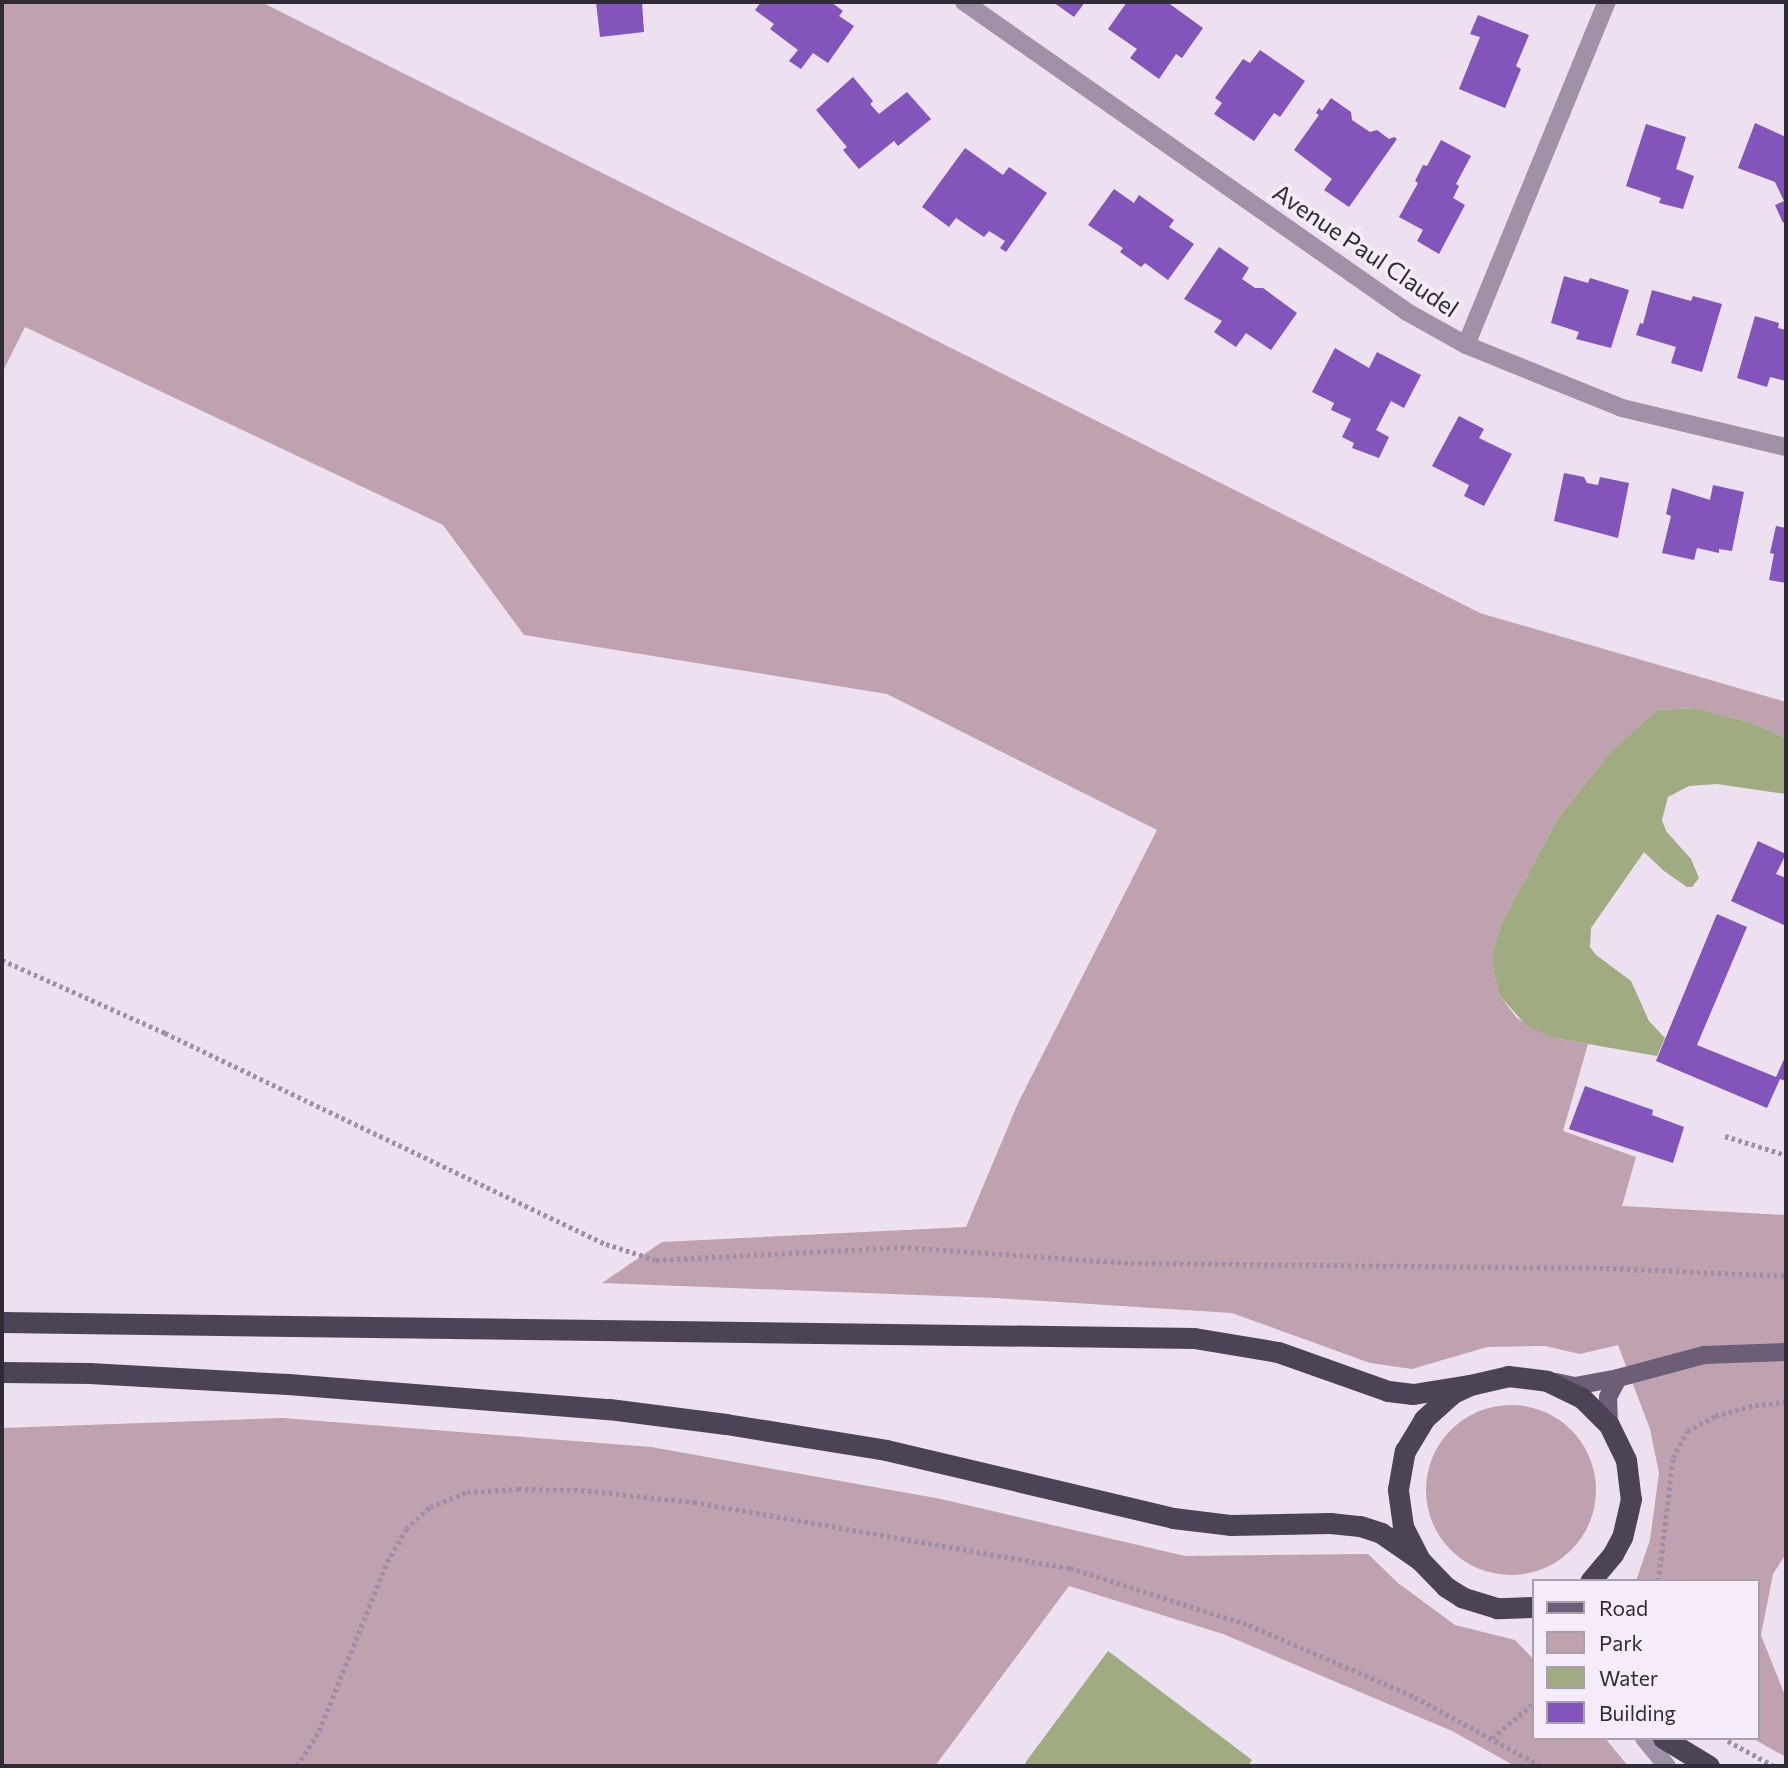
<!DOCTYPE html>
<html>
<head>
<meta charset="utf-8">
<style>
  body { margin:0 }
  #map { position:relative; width:1788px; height:1768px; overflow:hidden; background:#ece0f1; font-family:Commissioner,sans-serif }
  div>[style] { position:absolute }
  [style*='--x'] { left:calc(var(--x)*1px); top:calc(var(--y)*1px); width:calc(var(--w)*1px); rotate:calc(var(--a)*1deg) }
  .green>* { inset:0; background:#bfa1af }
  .round { border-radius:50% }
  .water>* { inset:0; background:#a1ab82 }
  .building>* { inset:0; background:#8355ba }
  .path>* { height:4.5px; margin-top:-2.25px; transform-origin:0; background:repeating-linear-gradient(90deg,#9f8eaa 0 3.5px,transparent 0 7px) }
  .lane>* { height:18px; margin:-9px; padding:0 9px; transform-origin:9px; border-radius:9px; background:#a090a8 }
  .street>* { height:18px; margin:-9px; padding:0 9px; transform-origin:9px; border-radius:9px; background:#a090a8 }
  .primary>* { height:18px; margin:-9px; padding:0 9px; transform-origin:9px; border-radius:9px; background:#6c5e77 }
  .highway>* { height:21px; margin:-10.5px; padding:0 10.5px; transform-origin:10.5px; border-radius:10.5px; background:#4d4357 }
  span { translate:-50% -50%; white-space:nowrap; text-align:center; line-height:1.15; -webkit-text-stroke:7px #f6ecf9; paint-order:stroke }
  .street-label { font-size:24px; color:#312b37 }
  .frame { position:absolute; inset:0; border:4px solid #312b37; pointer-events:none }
  .legend { position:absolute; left:1532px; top:1579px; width:228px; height:161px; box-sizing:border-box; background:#f6ecf9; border:2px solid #a79fab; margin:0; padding:9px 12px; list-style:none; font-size:21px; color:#312b37 }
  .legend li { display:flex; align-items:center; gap:14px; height:35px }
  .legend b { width:35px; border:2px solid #a79fab }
</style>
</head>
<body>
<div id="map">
  <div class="green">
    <div style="clip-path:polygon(2px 2px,261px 2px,1480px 613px,1786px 702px,1786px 738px,1752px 723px,1695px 708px,1657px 710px,1611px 751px,1558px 818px,1501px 924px,1493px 951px,1493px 968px,1499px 995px,1517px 1018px,1554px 1038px,1588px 1044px,1563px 1131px,1636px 1157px,1622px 1206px,1786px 1215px,1786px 1554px,1773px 1574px,1761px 1635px,1786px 1698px,1786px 1757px,1752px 1738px,1758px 1738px,1758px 1581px,1636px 1581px,1650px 1540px,1659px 1473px,1650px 1429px,1618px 1345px,1580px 1354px,1545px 1346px,1487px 1347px,1412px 1369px,1370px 1363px,1232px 1313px,996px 1298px,602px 1283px,662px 1242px,966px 1227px,1018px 1103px,1157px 830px,887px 694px,524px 635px,443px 525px,25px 327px,2px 373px)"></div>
    <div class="round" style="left:1426px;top:1405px;width:170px;height:170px"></div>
    <div style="clip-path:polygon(282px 1418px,651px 1447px,941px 1499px,1185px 1556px,1368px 1554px,1398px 1583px,1455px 1625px,1515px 1640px,1534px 1660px,1534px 1738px,1605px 1738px,1628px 1766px,1515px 1766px,1452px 1731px,1223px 1634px,1069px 1586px,935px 1766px,2px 1766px,2px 1428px)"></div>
  </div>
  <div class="water">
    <div style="clip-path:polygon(1695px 708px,1752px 723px,1786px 738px,1786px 794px,1717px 784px,1689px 786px,1668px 797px,1662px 820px,1666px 831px,1691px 859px,1699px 878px,1692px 887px,1687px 887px,1664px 871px,1644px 852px,1591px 928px,1590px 947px,1596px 955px,1631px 981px,1649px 1021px,1665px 1038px,1657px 1056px,1554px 1038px,1527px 1026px,1499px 995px,1493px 968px,1493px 951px,1501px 924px,1558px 818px,1611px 751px,1657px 710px)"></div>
    <div style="clip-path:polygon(1108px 1651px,1252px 1760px,1248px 1766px,1029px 1766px,1025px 1763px)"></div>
  </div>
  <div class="building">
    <div style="clip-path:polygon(596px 2px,642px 2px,644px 32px,600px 37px)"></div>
    <div style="clip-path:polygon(761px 2px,831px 2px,843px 11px,839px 16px,854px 26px,828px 63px,813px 53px,801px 69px,789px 61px,798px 50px,770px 29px,774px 24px,755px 10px)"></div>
    <div style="clip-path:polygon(1053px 2px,1085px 2px,1074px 17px)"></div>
    <div style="clip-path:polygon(1127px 2px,1167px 2px,1203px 28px,1182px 58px,1176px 54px,1159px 79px,1130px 58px,1137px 49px,1108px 29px)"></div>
    <div style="clip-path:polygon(1478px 15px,1529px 35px,1516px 66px,1521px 69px,1505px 108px,1459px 89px,1480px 37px,1470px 34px)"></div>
    <div style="clip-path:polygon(1260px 50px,1305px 81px,1280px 117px,1274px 113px,1254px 141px,1214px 114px,1222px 103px,1215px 98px,1243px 59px,1250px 63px)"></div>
    <div style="clip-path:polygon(853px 77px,873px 101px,870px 104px,879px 114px,907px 92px,931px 119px,898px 146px,894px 141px,859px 169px,843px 150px,847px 147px,816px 110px)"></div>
    <div style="clip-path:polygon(1331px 98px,1351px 112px,1352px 120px,1370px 132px,1377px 130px,1389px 139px,1394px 137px,1397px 139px,1349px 207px,1324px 190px,1332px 179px,1294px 150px,1319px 115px,1316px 113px,1319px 108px,1322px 111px)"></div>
    <div style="clip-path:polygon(1755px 123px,1786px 137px,1786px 221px,1783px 223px,1775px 205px,1784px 201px,1775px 182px,1738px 168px)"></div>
    <div style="clip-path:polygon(1646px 124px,1686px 137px,1676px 169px,1694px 176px,1683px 209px,1659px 203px,1661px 198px,1626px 186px)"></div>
    <div style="clip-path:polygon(1441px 140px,1471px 156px,1456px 184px,1459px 186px,1453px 198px,1465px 205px,1439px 254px,1417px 241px,1423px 230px,1399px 217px,1418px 183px,1415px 181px,1423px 165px,1427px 166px)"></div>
    <div style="clip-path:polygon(965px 148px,1003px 175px,1009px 167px,1047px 193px,1006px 252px,1000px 248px,1005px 241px,989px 231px,984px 237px,956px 218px,949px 227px,922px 207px)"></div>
    <div style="clip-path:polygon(1114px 189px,1134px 203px,1139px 195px,1174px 220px,1169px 227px,1194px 244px,1168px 280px,1145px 263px,1141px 267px,1120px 252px,1123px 248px,1088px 225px)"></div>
    <div style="clip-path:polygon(1219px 247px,1249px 268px,1242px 279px,1255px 288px,1263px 288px,1297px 313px,1271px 350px,1246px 333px,1236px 347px,1214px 332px,1222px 321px,1184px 299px)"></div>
    <div style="clip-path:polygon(1564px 276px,1588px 283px,1590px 278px,1629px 290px,1611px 348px,1576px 339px,1579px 332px,1551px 323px)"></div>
    <div style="clip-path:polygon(1652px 290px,1691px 301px,1693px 296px,1722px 304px,1702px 372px,1671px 363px,1676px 347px,1636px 335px,1640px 323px,1643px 324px)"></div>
    <div style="clip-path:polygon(1755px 316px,1779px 323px,1778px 328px,1786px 330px,1786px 381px,1770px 377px,1767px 387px,1737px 378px)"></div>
    <div style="clip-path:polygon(1335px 348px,1369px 368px,1377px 352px,1421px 375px,1404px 408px,1391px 401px,1376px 430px,1389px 437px,1379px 458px,1352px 448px,1354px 443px,1342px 437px,1351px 419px,1331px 410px,1334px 403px,1312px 392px)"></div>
    <div style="clip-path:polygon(1459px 416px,1484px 429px,1479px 438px,1512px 454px,1484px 506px,1464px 496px,1469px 485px,1432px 466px)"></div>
    <div style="clip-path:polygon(1564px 473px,1584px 477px,1587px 483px,1598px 485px,1600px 477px,1629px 483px,1618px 538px,1554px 521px)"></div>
    <div style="clip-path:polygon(1713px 485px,1744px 492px,1732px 551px,1719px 549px,1719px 553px,1697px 548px,1694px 560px,1662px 553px,1671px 516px,1666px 514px,1672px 488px,1710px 500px)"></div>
    <div style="clip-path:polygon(1776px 526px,1786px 528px,1786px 583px,1769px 580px,1774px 554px,1770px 553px)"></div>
    <div style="clip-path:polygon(1758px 841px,1786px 854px,1776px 874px,1786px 878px,1786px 926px,1731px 901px)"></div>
    <div style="clip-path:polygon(1717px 914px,1747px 927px,1697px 1045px,1776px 1077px,1786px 1055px,1786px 1081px,1780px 1079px,1767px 1108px,1656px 1061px)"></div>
    <div style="clip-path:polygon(1585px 1086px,1653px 1110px,1652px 1115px,1684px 1127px,1673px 1163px,1569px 1129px)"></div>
  </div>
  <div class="path">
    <div style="--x:2;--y:960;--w:179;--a:24.1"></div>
    <div style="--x:165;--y:1033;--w:489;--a:25.6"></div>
    <div style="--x:606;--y:1244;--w:52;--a:17.7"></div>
    <div style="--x:656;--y:1260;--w:245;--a:-3"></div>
    <div style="--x:901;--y:1247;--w:231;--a:4"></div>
    <div style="--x:1131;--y:1263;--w:475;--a:0.6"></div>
    <div style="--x:1606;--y:1268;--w:180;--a:2.5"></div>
    <div style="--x:1725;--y:1136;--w:64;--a:17.3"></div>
    <div style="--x:1658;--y:1581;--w:124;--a:-83"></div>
    <div style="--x:1673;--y:1458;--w:30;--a:-63"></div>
    <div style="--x:1687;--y:1431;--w:32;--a:-28"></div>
    <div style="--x:1715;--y:1416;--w:41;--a:-15.4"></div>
    <div style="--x:1755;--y:1405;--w:31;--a:-6"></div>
    <div style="--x:1492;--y:1738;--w:55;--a:-39.8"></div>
    <div style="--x:1728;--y:1741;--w:52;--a:28.5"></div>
    <div style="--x:297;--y:1766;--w:41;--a:-57.8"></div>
    <div style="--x:319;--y:1731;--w:182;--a:-68.1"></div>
    <div style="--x:387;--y:1562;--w:38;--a:-60"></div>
    <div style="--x:406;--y:1529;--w:33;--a:-43"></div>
    <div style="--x:430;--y:1507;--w:40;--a:-22"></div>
    <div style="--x:467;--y:1492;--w:51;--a:-3.4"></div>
    <div style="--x:518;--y:1489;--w:63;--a:0.9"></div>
    <div style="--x:581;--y:1490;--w:114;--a:6.1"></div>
    <div style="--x:694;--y:1502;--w:382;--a:10"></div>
    <div style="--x:1070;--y:1568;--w:188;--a:17.7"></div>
    <div style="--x:1249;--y:1625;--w:181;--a:23.4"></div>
    <div style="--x:1415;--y:1697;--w:144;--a:28.7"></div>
  </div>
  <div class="lane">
    <div style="--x:1644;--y:1738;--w:36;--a:51"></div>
  </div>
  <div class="street">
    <div style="--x:964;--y:2;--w:541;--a:34.98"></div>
    <div style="--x:1407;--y:312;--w:68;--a:29.2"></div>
    <div style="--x:1466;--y:345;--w:168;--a:22"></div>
    <div style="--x:1622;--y:408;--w:169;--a:13.4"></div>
    <div style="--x:1466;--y:345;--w:371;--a:-67.7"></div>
  </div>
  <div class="primary">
    <div style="--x:1556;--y:1382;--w:19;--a:12"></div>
    <div style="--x:1575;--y:1386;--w:44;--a:-10.5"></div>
    <div style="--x:1618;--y:1378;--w:89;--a:-15"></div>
    <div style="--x:1704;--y:1355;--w:82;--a:-2.1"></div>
    <div style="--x:1609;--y:1425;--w:28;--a:-92"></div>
    <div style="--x:1608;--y:1397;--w:21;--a:-62"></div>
  </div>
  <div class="highway">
    <div style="--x:2;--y:1322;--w:1192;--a:0.77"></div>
    <div style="--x:1194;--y:1338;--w:85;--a:9.5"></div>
    <div style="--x:1278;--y:1352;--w:117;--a:19.5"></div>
    <div style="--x:1388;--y:1391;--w:25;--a:7"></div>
    <div style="--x:1413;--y:1394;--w:58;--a:-9"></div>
    <div style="--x:2;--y:1372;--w:87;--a:0.7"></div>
    <div style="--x:89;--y:1373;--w:199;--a:3.2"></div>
    <div style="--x:288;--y:1384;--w:322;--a:4.5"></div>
    <div style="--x:609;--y:1409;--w:118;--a:7.3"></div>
    <div style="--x:726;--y:1424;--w:162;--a:9.2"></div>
    <div style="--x:886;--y:1450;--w:295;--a:13.3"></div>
    <div style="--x:1173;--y:1518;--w:57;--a:7"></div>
    <div style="--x:1230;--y:1525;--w:100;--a:-1.1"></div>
    <div style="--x:1330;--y:1523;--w:30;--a:6"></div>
    <div style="--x:1360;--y:1526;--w:22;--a:18"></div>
    <div style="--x:1381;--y:1533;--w:47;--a:34.7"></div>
    <div style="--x:1534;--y:1607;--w:37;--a:178"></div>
    <div style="--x:1497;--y:1608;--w:37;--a:-163"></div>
    <div style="--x:1462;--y:1597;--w:19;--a:-148"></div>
    <div style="--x:1446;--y:1587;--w:37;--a:-134"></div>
    <div style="--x:1420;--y:1560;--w:38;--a:-117"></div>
    <div style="--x:1403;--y:1526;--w:37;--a:-98"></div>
    <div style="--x:1398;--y:1489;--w:39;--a:-80"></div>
    <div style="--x:1405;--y:1451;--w:37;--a:-59"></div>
    <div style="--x:1424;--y:1419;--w:39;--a:-42"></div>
    <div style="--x:1453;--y:1393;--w:19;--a:-25"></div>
    <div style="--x:1470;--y:1385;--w:39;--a:-13"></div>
    <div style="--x:1508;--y:1376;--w:39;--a:7"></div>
    <div style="--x:1547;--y:1381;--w:39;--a:26"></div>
    <div style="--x:1582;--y:1398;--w:38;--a:45"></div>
    <div style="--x:1609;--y:1425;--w:39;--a:64"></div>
    <div style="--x:1626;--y:1460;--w:39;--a:83"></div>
    <div style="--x:1631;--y:1499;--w:39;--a:103"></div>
    <div style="--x:1622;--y:1537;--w:19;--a:118"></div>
    <div style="--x:1613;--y:1554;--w:35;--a:130"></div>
    <div style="--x:1663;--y:1738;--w:54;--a:31.3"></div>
  </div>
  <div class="street-label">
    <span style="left:1366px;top:250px;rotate:34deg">Avenue Paul Claudel</span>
  </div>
  <div class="frame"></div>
  <ul class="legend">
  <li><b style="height:9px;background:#6c5e77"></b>Road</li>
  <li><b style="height:19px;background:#bfa1af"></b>Park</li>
  <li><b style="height:19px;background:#a1ab82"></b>Water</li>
  <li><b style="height:19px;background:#8355ba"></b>Building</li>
  </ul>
</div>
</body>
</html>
